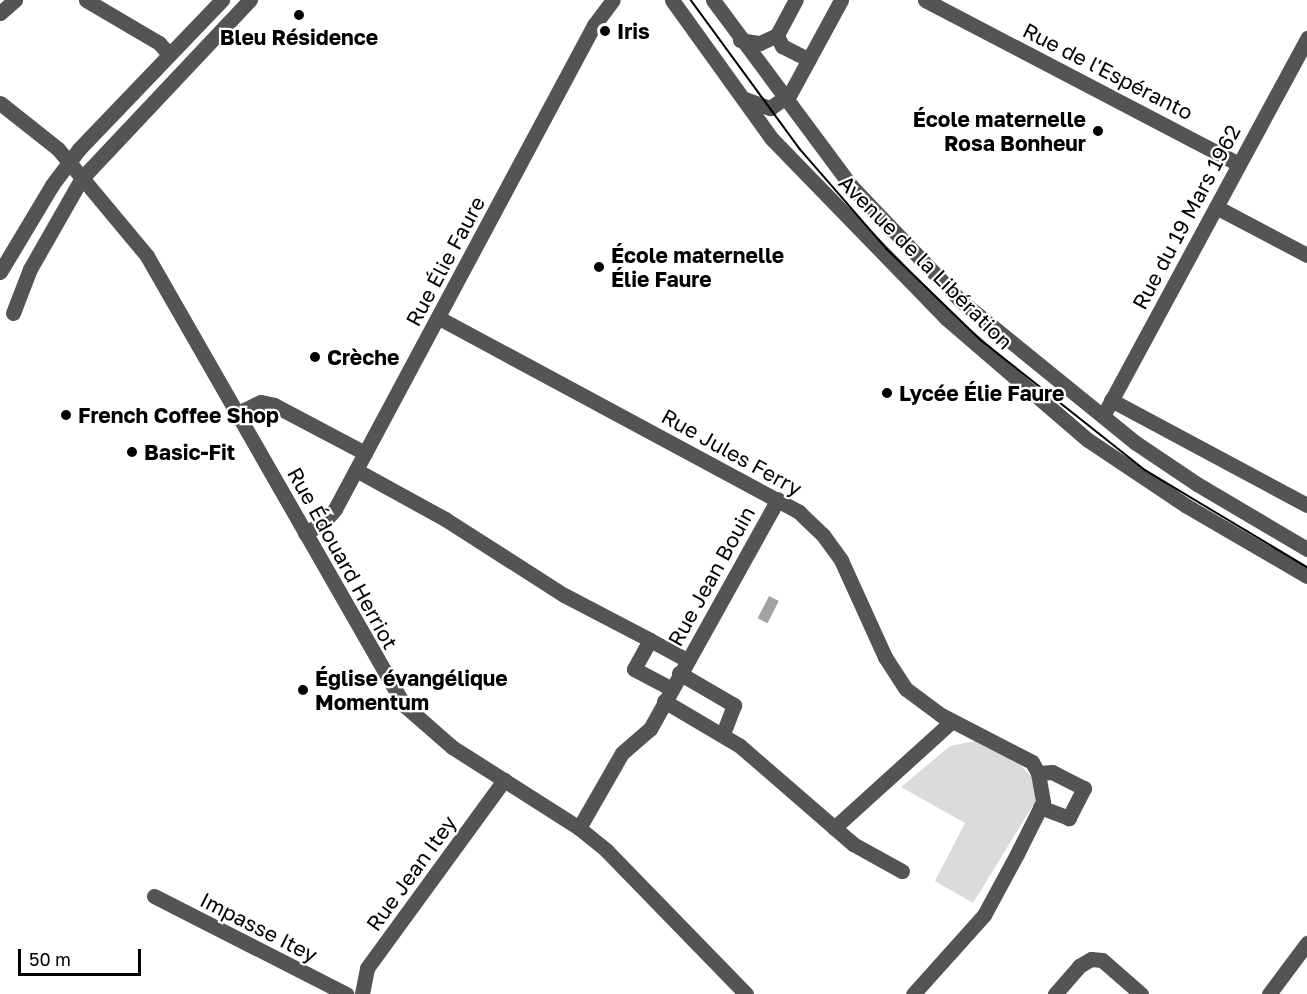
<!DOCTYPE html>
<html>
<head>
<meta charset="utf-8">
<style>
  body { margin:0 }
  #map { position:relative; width:1307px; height:994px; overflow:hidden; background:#fff; font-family:"Golos Text",sans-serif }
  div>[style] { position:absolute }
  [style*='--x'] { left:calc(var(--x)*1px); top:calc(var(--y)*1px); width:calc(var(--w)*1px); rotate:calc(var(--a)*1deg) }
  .green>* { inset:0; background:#dbdbdb }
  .water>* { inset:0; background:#a2a2a2; transform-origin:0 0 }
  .minor>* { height:15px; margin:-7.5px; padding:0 7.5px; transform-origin:7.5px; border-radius:7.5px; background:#545454 }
  .tram>* { height:1.5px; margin:-0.75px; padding:0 0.75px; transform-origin:0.75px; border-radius:0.75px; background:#000 }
  .dots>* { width:16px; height:16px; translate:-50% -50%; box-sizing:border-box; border:3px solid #fff; border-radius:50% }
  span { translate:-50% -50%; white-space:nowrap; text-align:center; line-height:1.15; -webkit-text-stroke:4.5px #fff; paint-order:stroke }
  .poi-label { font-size:21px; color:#000; font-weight:700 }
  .left { translate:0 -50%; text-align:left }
  .right { translate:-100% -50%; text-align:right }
  .street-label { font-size:21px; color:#000 }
  .scale { position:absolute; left:18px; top:949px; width:123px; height:27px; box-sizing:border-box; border:3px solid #000; border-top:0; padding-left:8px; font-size:18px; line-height:21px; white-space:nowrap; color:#000; -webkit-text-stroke:4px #fff; paint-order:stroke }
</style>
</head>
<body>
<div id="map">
  <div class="green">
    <div style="clip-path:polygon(975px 741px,1017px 761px,1034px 780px,1036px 790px,1035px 802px,973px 903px,935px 881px,965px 823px,901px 787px,950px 746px)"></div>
  </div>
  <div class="water">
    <div style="left:769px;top:596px;width:11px;height:25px;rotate:27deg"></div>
  </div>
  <div class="minor">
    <div style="--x:86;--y:0;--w:85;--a:30.5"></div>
    <div style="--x:159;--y:43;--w:15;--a:48"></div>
    <div style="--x:672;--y:0;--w:171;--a:54.3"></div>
    <div style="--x:772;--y:139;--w:250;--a:45.8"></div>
    <div style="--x:946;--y:318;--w:187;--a:40.7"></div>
    <div style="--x:1088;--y:440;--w:117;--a:33.8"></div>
    <div style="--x:1185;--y:505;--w:141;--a:30.2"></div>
    <div style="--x:713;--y:0;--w:232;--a:53.4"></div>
    <div style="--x:851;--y:186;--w:159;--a:46.3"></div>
    <div style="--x:961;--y:301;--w:225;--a:39.1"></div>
    <div style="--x:1136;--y:443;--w:73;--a:33.9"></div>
    <div style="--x:1197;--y:484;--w:128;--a:30.6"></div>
    <div style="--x:925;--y:0;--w:354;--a:27.6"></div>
    <div style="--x:0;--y:13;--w:20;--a:-41"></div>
    <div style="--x:777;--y:35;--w:12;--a:66"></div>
    <div style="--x:782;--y:46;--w:30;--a:27"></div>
    <div style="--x:740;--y:40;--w:20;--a:9"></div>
    <div style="--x:760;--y:43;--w:19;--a:-25"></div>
    <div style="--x:777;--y:35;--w:40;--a:-62"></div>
    <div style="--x:745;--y:99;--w:27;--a:20"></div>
    <div style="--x:770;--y:108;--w:24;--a:-35"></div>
    <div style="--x:790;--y:94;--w:107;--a:-61.5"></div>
    <div style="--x:0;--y:103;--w:74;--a:38.4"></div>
    <div style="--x:58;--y:149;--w:139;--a:50.2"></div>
    <div style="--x:147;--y:256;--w:517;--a:60.21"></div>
    <div style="--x:404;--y:705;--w:64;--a:41.2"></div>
    <div style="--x:452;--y:747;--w:151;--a:32.5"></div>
    <div style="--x:579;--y:828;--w:35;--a:39"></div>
    <div style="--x:606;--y:850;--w:201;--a:45.8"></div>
    <div style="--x:1216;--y:207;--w:103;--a:27.8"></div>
    <div style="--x:0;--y:272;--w:101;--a:-59.1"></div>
    <div style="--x:52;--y:185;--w:45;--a:-53.1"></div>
    <div style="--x:79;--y:149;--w:207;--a:-46.2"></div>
    <div style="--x:13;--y:313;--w:47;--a:-68.9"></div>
    <div style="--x:30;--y:269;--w:105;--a:-60.3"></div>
    <div style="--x:82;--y:178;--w:245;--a:-46.7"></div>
    <div style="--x:439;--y:318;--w:409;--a:28.3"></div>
    <div style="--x:799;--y:512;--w:33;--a:44"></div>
    <div style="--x:823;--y:535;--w:31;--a:54"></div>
    <div style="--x:841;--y:560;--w:107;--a:65.6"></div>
    <div style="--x:885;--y:657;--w:38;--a:57"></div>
    <div style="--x:906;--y:689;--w:44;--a:36.6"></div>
    <div style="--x:941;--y:715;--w:102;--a:27.3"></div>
    <div style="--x:1032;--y:762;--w:13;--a:61"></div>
    <div style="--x:1038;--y:773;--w:29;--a:80"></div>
    <div style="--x:1043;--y:802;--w:58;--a:116.6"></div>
    <div style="--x:1017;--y:854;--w:69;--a:118.4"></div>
    <div style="--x:984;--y:915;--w:106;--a:131.9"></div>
    <div style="--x:1111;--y:400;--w:222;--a:28.2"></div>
    <div style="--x:238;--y:413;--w:25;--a:-26"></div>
    <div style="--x:261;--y:402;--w:13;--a:13"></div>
    <div style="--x:274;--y:405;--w:103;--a:27.8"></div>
    <div style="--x:1103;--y:416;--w:430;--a:-61.6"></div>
    <div style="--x:356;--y:470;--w:102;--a:28.8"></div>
    <div style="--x:445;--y:519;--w:141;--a:32.6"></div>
    <div style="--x:564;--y:595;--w:97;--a:27.6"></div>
    <div style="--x:650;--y:640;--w:33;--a:119"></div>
    <div style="--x:634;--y:669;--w:41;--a:27.8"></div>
    <div style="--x:305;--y:533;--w:21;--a:-29"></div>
    <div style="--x:323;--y:523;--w:18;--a:-49"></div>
    <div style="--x:335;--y:509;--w:549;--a:-61.85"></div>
    <div style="--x:594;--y:25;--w:31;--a:-53"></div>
    <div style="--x:650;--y:640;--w:42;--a:28.4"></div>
    <div style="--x:679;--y:673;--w:64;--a:30.2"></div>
    <div style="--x:734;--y:705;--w:31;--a:111"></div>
    <div style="--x:664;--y:701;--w:88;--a:30.6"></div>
    <div style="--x:740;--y:746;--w:150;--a:40.9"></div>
    <div style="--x:853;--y:844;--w:56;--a:28.9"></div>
    <div style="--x:1038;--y:773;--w:14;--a:-4"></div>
    <div style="--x:1052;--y:772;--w:36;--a:27"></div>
    <div style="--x:1084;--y:788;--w:34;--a:117"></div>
    <div style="--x:1069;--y:818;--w:31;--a:-159"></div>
    <div style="--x:579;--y:828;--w:86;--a:-60.2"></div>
    <div style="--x:622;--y:753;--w:37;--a:-41"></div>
    <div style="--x:650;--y:729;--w:263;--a:-60.9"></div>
    <div style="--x:834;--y:828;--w:159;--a:-42.2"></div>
    <div style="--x:154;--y:896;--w:216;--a:27"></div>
    <div style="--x:362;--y:994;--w:26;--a:-79"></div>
    <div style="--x:367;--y:968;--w:233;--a:-53.9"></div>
    <div style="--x:1055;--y:994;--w:37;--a:-49"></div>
    <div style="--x:1079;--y:966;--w:14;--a:-30"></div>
    <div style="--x:1091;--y:959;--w:11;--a:5"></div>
    <div style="--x:1102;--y:960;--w:52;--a:41.1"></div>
    <div style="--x:1269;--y:994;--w:64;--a:-53.3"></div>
  </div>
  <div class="tram">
    <div style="--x:691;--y:0;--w:185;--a:53.8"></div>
    <div style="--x:800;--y:149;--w:133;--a:49"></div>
    <div style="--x:887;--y:249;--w:131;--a:44.1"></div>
    <div style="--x:981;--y:340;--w:209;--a:38.4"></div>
    <div style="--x:1145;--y:470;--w:189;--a:30.9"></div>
  </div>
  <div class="dots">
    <div style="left:299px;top:15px;background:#000"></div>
    <div style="left:605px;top:31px;background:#000"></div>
    <div style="left:1098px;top:131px;background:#000"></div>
    <div style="left:599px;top:267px;background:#000"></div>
    <div style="left:315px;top:357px;background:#000"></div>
    <div style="left:887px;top:393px;background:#000"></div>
    <div style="left:66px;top:415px;background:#000"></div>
    <div style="left:132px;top:452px;background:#000"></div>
    <div style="left:303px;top:690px;background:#000"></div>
  </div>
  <div class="poi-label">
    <span class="left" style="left:617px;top:31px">Iris</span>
    <span style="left:299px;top:37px">Bleu Résidence</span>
    <span class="right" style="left:1086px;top:131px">École maternelle<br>Rosa Bonheur</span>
    <span class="left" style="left:611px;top:267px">École maternelle<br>Élie Faure</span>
    <span class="left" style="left:327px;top:357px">Crèche</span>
    <span class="left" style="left:899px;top:393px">Lycée Élie Faure</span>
    <span class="left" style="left:78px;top:415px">French Coffee Shop</span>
    <span class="left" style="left:144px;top:452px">Basic-Fit</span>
    <span class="left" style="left:315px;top:690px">Église évangélique<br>Momentum</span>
  </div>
  <div class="street-label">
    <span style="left:1108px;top:71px;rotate:27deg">Rue de l'Espéranto</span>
    <span style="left:1186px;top:217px;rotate:-62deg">Rue du 19 Mars 1962</span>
    <span style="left:445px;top:261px;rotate:-62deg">Rue Élie Faure</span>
    <span style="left:926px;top:262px;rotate:45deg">Avenue de la Libération</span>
    <span style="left:732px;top:452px;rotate:29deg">Rue Jules Ferry</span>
    <span style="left:343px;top:558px;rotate:61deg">Rue Édouard Herriot</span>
    <span style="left:711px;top:576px;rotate:-61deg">Rue Jean Bouin</span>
    <span style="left:411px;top:873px;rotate:-54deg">Rue Jean Itey</span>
    <span style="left:259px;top:927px;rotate:27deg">Impasse Itey</span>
  </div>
  <div class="scale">50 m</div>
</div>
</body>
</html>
